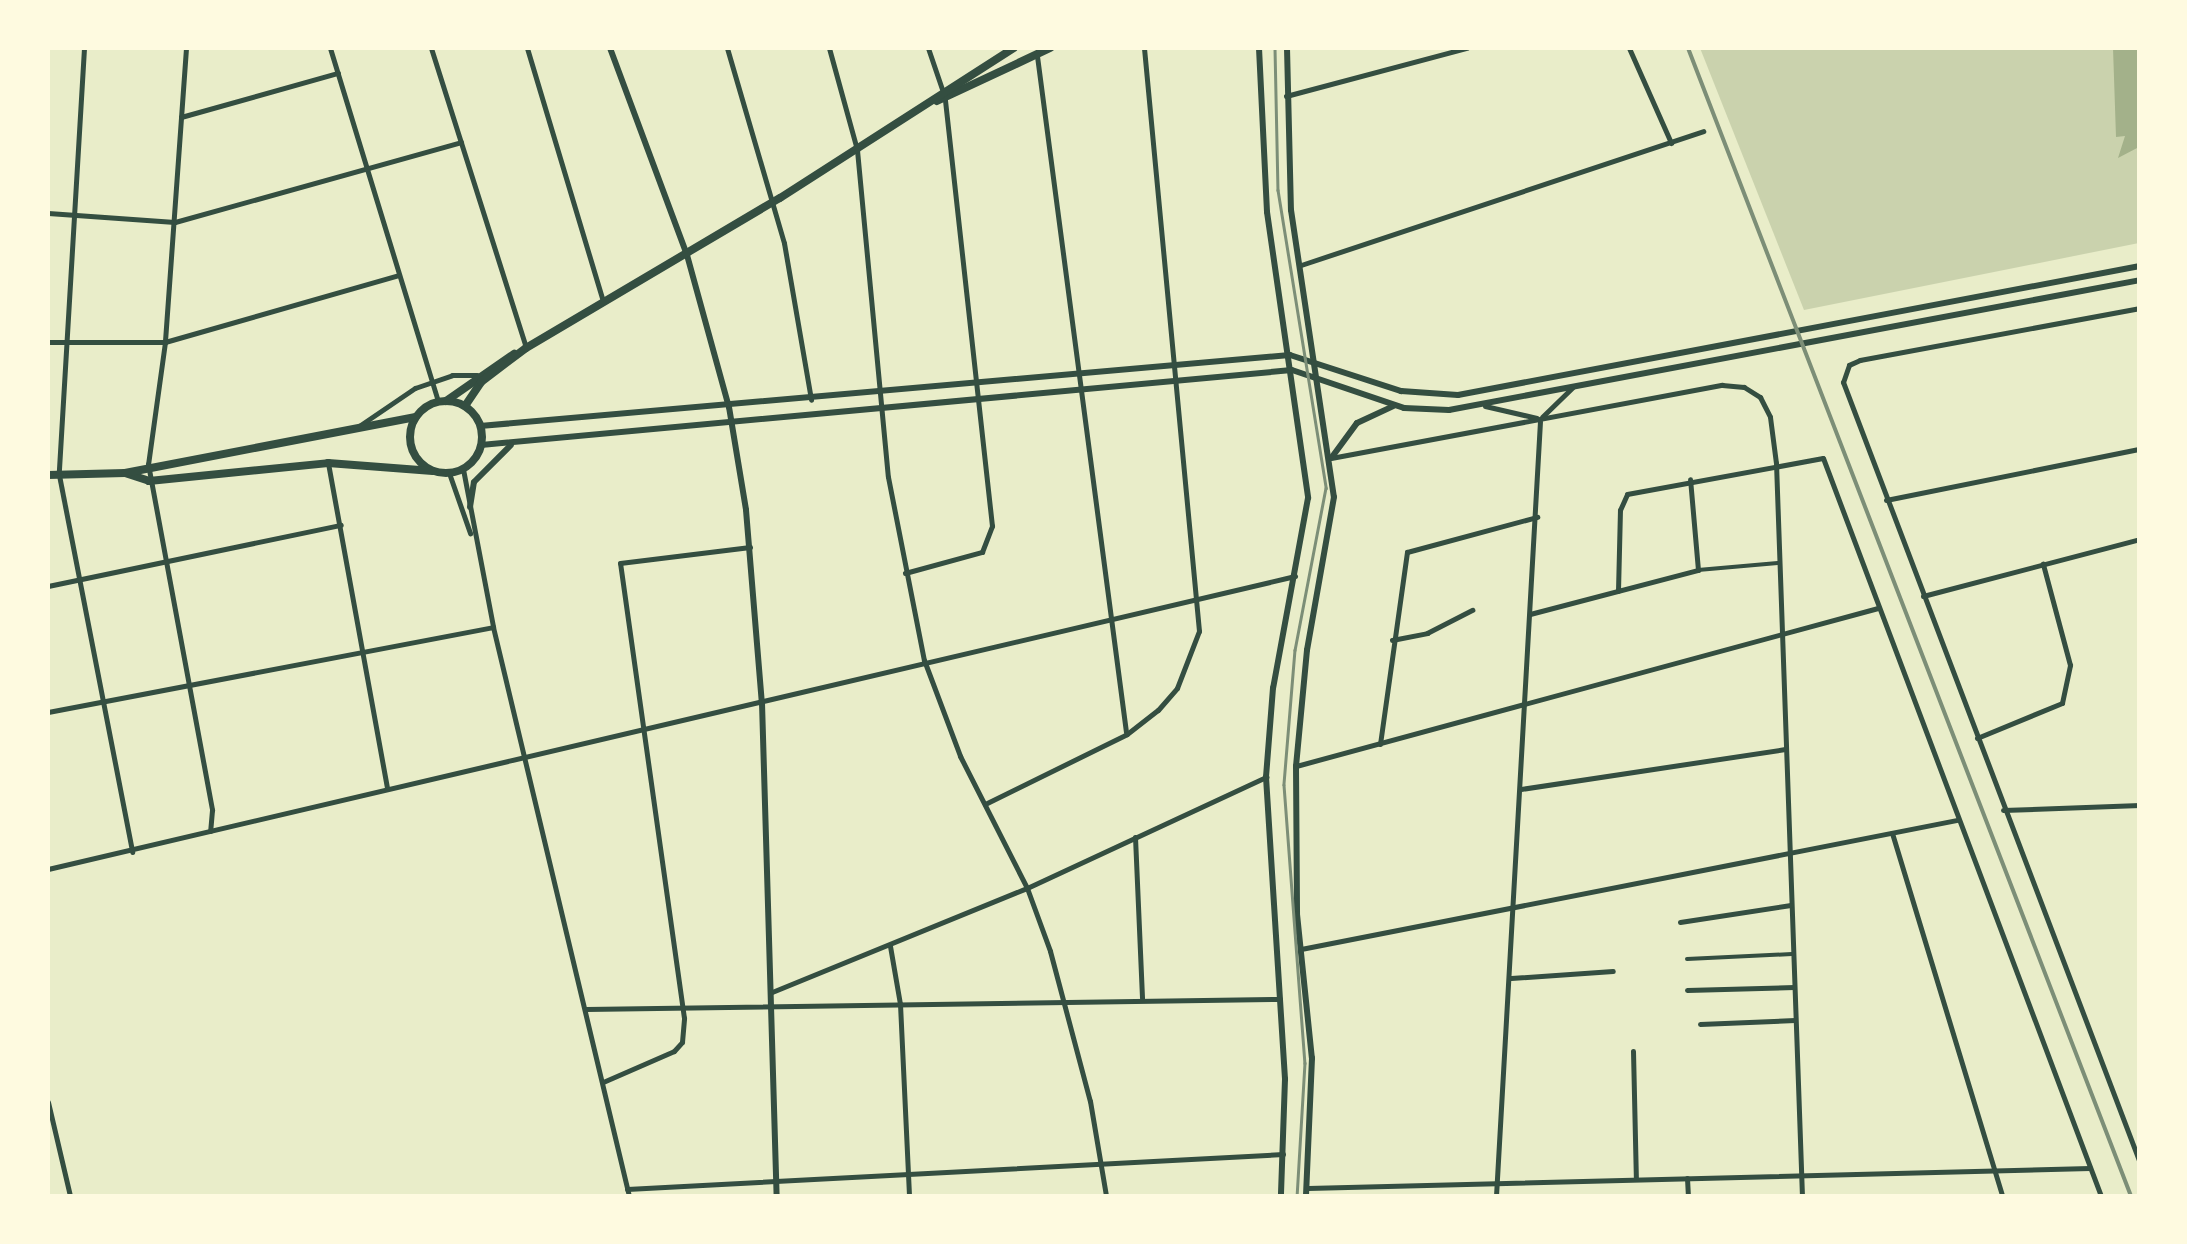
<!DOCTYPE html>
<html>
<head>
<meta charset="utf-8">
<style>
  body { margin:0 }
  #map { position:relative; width:2187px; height:1244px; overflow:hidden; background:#e9edc9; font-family:Manrope,sans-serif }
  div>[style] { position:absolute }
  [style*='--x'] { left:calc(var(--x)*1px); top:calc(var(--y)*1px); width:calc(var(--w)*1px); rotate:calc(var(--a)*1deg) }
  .green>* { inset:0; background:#cad2ad }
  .water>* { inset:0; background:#a3b18a }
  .pedestrian>* { height:4px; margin:-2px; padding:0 2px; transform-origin:2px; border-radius:2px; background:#344e41 }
  .minor>* { height:5px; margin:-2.5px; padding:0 2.5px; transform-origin:2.5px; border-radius:2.5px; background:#344e41 }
  .tertiary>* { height:6px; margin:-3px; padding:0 3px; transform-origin:3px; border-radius:3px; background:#344e41 }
  .secondary>* { height:8px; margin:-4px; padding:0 4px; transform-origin:4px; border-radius:4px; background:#344e41 }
  .secondary>.ring { margin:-4px; padding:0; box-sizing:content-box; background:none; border:8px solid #344e41; border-radius:50% }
  .tram>* { height:2.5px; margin:-1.25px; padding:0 1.25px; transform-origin:1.25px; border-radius:1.25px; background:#7c8e77 }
  .rail>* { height:4px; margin:-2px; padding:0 2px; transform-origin:2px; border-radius:2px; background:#7c8e77 }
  span { translate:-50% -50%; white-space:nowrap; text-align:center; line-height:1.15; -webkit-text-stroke:8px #fefae0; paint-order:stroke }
  .frame { position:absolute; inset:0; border:50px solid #fefae0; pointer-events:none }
</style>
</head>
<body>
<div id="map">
  <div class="green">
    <div style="clip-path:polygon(1700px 48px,2139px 48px,2139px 243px,1804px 310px)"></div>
  </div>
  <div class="water">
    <div style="clip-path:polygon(2113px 48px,2140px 48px,2139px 147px,2118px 158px,2125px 136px,2116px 137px)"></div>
  </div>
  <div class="pedestrian">
    <div style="--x:1698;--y:570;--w:80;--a:-5"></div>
    <div style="--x:1687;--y:959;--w:105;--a:-2.7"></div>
  </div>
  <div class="minor">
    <div style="--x:84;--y:48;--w:428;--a:93.4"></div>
    <div style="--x:59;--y:475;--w:384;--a:79"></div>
    <div style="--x:186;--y:48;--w:295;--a:94.1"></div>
    <div style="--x:165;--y:342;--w:123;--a:97.9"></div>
    <div style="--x:148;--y:464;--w:352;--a:79.5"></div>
    <div style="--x:212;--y:810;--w:21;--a:95"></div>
    <div style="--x:330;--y:48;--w:369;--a:73"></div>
    <div style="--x:431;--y:48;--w:315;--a:72.4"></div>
    <div style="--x:527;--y:48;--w:265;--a:73.3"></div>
    <div style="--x:727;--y:48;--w:203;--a:73.7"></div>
    <div style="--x:784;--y:243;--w:159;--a:80.2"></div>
    <div style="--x:829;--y:48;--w:106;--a:74.6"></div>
    <div style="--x:857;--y:150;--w:328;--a:84.6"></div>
    <div style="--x:888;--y:477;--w:187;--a:78.9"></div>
    <div style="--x:924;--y:660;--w:103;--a:69.4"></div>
    <div style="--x:960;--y:756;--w:148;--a:63.1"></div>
    <div style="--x:1027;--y:888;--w:67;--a:69.9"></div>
    <div style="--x:1050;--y:951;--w:155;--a:75.1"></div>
    <div style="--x:1090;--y:1101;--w:96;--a:80.4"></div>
    <div style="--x:928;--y:48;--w:46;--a:71.2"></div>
    <div style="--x:1629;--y:48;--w:104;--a:66.1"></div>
    <div style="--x:1037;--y:56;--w:682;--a:82.5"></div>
    <div style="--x:1286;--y:96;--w:187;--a:-14.9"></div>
    <div style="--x:181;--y:117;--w:163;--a:-15.7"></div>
    <div style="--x:48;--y:213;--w:127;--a:4.1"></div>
    <div style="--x:175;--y:222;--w:297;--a:-15.6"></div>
    <div style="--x:1301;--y:265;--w:424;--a:-18.4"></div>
    <div style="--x:2140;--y:308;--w:285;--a:169.5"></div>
    <div style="--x:1860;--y:360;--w:12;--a:156"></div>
    <div style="--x:1849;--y:365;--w:18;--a:109"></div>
    <div style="--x:1843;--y:382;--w:836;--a:69.18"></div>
    <div style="--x:48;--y:342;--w:117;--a:0"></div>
    <div style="--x:165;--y:342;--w:242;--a:-16"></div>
    <div style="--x:1485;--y:406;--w:53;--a:13"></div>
    <div style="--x:1542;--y:417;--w:43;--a:-44.1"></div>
    <div style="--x:359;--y:426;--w:68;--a:-34.2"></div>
    <div style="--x:415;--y:388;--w:39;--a:-19"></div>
    <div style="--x:452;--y:375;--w:25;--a:0"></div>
    <div style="--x:1331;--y:458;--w:398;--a:-10.6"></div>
    <div style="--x:1722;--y:385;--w:22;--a:5"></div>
    <div style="--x:1744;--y:387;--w:19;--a:32"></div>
    <div style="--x:1760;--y:397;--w:22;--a:63"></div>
    <div style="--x:1770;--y:417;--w:46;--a:82.6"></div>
    <div style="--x:1776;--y:463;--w:733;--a:87.97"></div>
    <div style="--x:328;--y:463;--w:329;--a:79.7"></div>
    <div style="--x:463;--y:469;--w:161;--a:79.2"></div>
    <div style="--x:493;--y:627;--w:585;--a:76.56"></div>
    <div style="--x:449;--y:473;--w:64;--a:70.7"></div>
    <div style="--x:1886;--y:500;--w:259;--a:-11.4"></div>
    <div style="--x:905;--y:573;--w:80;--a:-15.3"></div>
    <div style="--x:982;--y:552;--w:28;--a:-69"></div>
    <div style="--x:992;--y:526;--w:429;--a:-96.3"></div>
    <div style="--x:48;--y:586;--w:299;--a:-11.8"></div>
    <div style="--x:1618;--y:591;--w:81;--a:-88.6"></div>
    <div style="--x:1620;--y:510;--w:17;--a:-66"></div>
    <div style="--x:1627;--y:494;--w:199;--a:-10.4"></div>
    <div style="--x:1823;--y:458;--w:789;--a:69.36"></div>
    <div style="--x:1923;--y:596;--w:224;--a:-14.7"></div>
    <div style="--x:1530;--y:614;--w:174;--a:-14.7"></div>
    <div style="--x:1698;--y:570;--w:91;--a:-95"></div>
    <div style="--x:1392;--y:640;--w:36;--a:-11"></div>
    <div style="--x:1427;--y:633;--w:51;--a:-27.1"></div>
    <div style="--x:48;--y:712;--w:453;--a:-10.8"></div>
    <div style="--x:1977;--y:738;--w:92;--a:-22.4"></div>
    <div style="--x:2062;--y:703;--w:39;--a:-78"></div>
    <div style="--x:2070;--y:665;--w:105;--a:-105"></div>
    <div style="--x:1380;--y:744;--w:194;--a:-82"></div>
    <div style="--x:1407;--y:552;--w:135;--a:-15.1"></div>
    <div style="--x:1296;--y:766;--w:603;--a:-15.19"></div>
    <div style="--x:1521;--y:789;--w:267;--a:-8.6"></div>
    <div style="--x:985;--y:804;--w:158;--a:-26.2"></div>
    <div style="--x:1127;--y:734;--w:39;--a:-38"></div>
    <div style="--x:1158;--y:710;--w:29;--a:-49"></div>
    <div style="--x:1177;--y:688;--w:61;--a:-68.9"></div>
    <div style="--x:1199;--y:631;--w:586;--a:-95.39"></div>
    <div style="--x:2003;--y:810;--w:137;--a:-2.1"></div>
    <div style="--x:1892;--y:833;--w:379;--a:73.1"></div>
    <div style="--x:1135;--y:837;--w:161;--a:87.5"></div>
    <div style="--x:48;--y:869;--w:1281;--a:-13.22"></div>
    <div style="--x:1680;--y:922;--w:112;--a:-8.7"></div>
    <div style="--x:890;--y:946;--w:59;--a:80.2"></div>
    <div style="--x:900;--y:1004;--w:192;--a:87.3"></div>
    <div style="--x:1301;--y:949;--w:669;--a:-11.13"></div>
    <div style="--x:1511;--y:978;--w:102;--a:-3.9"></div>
    <div style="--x:1687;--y:990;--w:107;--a:-1.6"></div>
    <div style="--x:772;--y:992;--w:275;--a:-22.2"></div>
    <div style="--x:1027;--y:888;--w:264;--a:-24.9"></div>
    <div style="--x:586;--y:1009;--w:694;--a:-0.83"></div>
    <div style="--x:1700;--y:1024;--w:95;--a:-2.4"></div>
    <div style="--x:1633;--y:1051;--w:128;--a:88.7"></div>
    <div style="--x:603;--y:1082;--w:77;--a:-23.6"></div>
    <div style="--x:674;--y:1051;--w:12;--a:-48"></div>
    <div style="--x:682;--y:1042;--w:24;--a:-85"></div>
    <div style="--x:684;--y:1018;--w:459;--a:-98"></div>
    <div style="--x:620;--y:563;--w:131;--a:-7"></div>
    <div style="--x:48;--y:1102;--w:97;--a:76.8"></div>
    <div style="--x:1687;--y:1178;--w:18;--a:87"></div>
    <div style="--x:1308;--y:1188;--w:782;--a:-1.47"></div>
    <div style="--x:627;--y:1189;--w:657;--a:-3.05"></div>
    <div style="--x:1496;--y:1196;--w:776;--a:-86.75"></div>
  </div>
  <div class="tertiary">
    <div style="--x:610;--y:48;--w:221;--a:69.6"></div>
    <div style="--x:687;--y:255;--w:158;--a:74.6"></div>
    <div style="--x:729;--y:407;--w:104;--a:80.6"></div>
    <div style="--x:746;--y:510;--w:194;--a:85.3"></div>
    <div style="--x:762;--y:703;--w:493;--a:88.3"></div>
    <div style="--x:1259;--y:48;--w:164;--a:87.2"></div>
    <div style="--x:1267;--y:212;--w:289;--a:81.8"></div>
    <div style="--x:1308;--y:498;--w:193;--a:100.4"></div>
    <div style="--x:1273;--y:688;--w:89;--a:94.5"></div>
    <div style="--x:1266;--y:777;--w:303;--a:86.4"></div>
    <div style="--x:1285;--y:1079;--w:117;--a:92"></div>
    <div style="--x:1287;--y:48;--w:162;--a:88.6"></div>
    <div style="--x:1291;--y:210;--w:290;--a:81.5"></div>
    <div style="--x:1334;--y:497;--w:155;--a:100"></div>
    <div style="--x:1307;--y:650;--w:117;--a:95.4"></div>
    <div style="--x:1296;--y:766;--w:148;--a:89.6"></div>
    <div style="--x:1297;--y:914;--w:145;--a:84.1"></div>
    <div style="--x:1312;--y:1058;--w:138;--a:92.5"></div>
    <div style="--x:480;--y:426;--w:813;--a:-5.01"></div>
    <div style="--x:1290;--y:355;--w:117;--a:18"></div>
    <div style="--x:1401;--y:391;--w:57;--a:4"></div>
    <div style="--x:1458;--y:395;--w:694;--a:-10.71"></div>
    <div style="--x:481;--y:445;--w:814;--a:-5.28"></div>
    <div style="--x:1292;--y:370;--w:118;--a:18.7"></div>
    <div style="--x:1404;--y:408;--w:45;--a:2.5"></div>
    <div style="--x:1449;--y:410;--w:703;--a:-10.65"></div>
    <div style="--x:1332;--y:457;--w:42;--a:-53.7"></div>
    <div style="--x:1357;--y:423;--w:40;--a:-25"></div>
    <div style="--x:470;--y:507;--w:25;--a:-81"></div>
    <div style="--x:474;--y:482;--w:52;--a:-45"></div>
  </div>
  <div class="secondary">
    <div style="--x:937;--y:101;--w:125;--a:-25.1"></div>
    <div class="ring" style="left:410px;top:401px;width:64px;height:64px"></div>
    <div style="--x:446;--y:401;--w:83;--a:-34.7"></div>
    <div style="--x:465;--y:406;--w:29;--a:-56"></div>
    <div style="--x:481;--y:382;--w:56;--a:-37.1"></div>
    <div style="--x:526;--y:348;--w:295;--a:-30.6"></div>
    <div style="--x:780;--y:198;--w:278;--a:-32.7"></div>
    <div style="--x:125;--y:473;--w:25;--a:18"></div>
    <div style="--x:149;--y:481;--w:180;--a:-5.7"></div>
    <div style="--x:328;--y:463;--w:105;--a:4.4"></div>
    <div style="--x:48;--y:475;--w:77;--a:-1.5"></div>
    <div style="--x:125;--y:473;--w:296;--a:-10.9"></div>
  </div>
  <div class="tram">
    <div style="--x:1275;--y:48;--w:142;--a:88.8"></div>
    <div style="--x:1278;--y:190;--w:302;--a:80.8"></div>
    <div style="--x:1326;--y:488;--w:165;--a:100.8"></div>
    <div style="--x:1295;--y:650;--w:135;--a:94.7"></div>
    <div style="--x:1284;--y:785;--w:279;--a:85.7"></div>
    <div style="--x:1305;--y:1063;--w:133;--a:93.4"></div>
  </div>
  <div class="rail">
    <div style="--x:1688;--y:48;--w:1231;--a:68.9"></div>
  </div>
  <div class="frame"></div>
</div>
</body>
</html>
